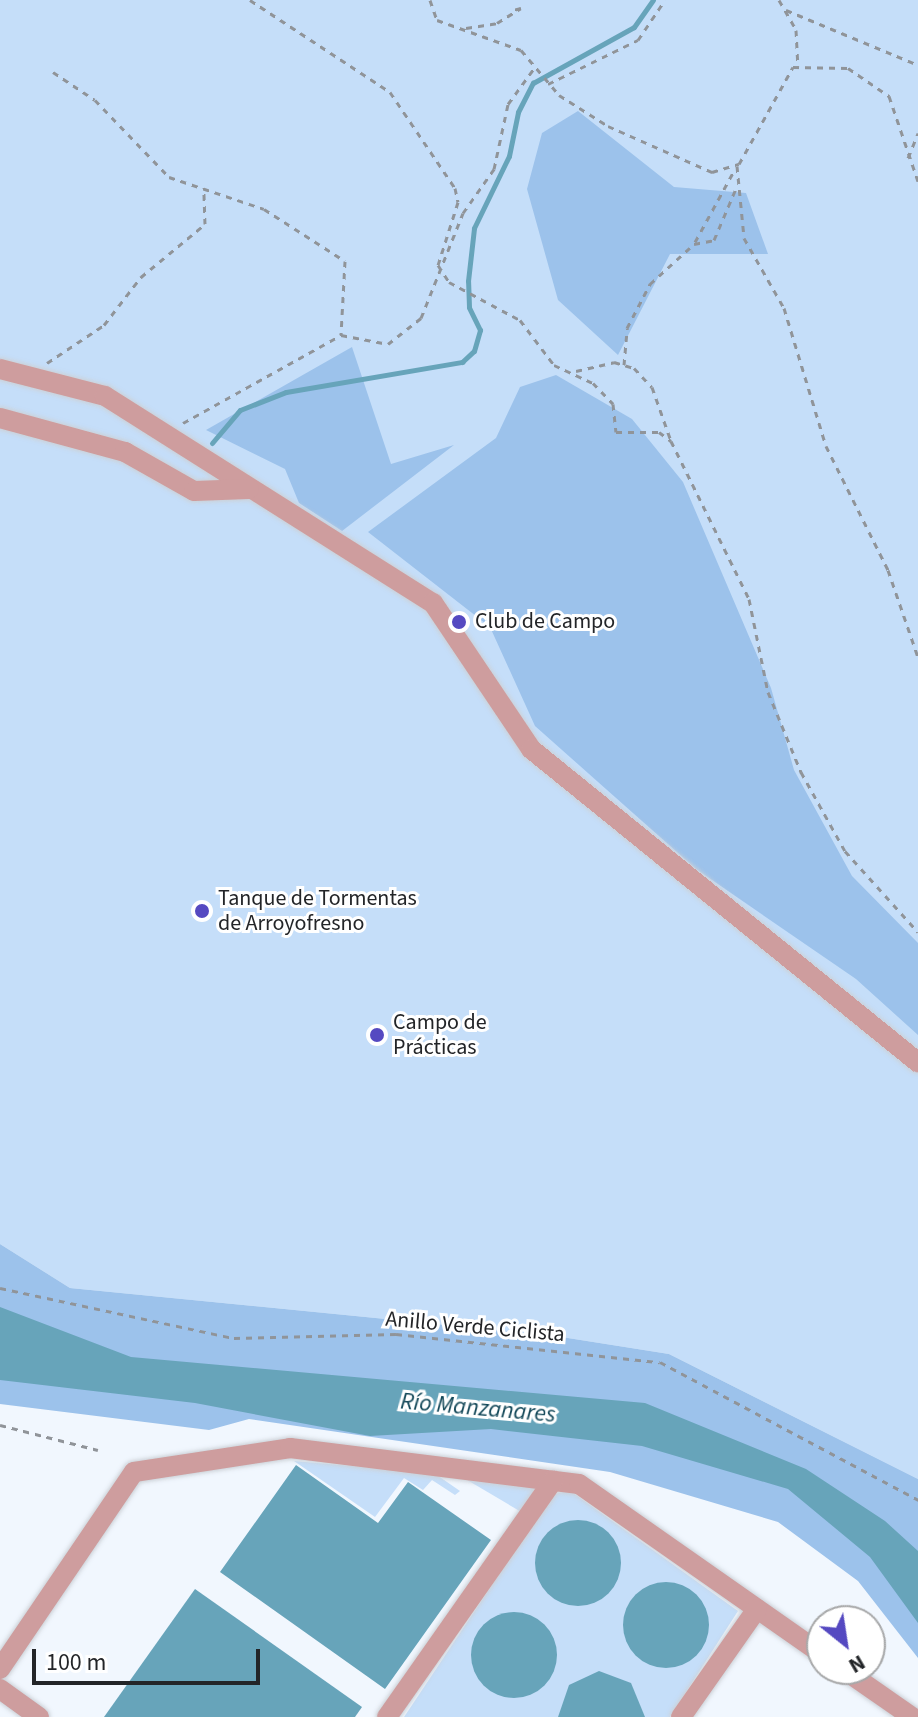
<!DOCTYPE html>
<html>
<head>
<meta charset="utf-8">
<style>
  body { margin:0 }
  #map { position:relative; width:918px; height:1717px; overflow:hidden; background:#f1f7fe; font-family:"Source Sans 3",sans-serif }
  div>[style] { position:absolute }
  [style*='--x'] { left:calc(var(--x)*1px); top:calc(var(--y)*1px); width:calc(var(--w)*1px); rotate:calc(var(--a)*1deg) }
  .green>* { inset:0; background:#c5def9 }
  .forest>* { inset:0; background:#9cc2eb }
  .water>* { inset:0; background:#67a4ba }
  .round { border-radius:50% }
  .stream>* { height:5px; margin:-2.5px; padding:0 2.5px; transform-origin:2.5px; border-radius:2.5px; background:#67a4ba }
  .path>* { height:3px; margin-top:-1.5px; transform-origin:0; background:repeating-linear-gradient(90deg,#909499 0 6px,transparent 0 12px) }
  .roads { filter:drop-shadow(0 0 2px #ccd1d7) drop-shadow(0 0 2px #ccd1d7) }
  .minor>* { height:20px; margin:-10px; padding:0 10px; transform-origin:10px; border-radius:10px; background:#ce9d9e }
  .dots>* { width:22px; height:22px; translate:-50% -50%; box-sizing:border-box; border:4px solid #fff; border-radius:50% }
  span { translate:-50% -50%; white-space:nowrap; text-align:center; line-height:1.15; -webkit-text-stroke:6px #fff; paint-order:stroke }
  .poi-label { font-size:22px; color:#232528 }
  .left { translate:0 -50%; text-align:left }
  .street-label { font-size:22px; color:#232528 }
  .water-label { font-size:24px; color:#114657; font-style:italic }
  .north { position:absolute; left:806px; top:1605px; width:80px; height:80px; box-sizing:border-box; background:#fff; border:2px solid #a7a8a9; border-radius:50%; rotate:150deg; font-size:22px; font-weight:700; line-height:32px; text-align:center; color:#232528 }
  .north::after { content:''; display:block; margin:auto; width:28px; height:36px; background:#5549c1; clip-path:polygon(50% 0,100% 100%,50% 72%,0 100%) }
  .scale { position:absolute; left:32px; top:1649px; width:228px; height:36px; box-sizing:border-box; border:4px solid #232528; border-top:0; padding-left:10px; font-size:24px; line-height:28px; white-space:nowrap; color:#232528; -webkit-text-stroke:6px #fff; paint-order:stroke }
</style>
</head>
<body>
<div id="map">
  <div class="green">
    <div style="clip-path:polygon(0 0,918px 0,918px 1479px,669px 1354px,549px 1335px,70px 1288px,0 1244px)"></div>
    <div style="clip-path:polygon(294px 1461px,434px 1473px,460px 1491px,455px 1495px,432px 1480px,423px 1490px,404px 1478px,375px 1517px)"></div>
    <div style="clip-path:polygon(457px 1474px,533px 1483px,536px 1493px,523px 1513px)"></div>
    <div style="clip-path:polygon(569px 1490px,738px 1611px,670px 1717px,404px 1717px,552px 1495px)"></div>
  </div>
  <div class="forest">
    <div style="clip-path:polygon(578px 111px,674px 187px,746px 193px,768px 254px,670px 254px,618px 355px,558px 300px,527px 189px,542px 133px)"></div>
    <div style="clip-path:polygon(352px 347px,391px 464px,454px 445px,342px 531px,299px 503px,285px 469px,206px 430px)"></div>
    <div style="clip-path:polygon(556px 375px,632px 419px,683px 482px,771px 688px,794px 770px,852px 876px,918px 943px,918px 1035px,856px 979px,696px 869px,535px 726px,490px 627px,368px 532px,496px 438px,520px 387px)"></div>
    <div style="clip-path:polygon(0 1244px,70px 1288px,549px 1335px,669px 1354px,918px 1479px,918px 1658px,858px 1581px,778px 1522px,610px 1472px,249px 1419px,209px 1430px,0 1404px)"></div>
  </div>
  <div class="water">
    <div style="clip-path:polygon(0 1307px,131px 1357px,645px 1403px,806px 1469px,885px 1521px,918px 1551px,918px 1623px,870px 1557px,788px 1489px,642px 1446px,491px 1429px,370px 1436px,195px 1403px,0 1380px)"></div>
    <div style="clip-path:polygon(296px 1465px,378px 1523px,408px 1482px,491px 1540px,385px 1689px,220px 1572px)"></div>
    <div class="round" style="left:535px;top:1520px;width:86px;height:86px"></div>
    <div class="round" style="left:623px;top:1582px;width:86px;height:86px"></div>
    <div style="clip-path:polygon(195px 1589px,362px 1707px,355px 1717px,104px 1717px)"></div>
    <div class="round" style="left:471px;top:1612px;width:86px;height:86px"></div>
    <div style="clip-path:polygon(599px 1671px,631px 1683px,645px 1717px,558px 1717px,569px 1685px)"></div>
  </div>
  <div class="stream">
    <div style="--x:212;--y:443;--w:43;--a:-49.7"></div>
    <div style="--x:240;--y:410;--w:49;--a:-21.4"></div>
    <div style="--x:286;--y:392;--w:179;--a:-9.7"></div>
    <div style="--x:462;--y:362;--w:16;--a:-43"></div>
    <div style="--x:474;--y:351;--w:22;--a:-74"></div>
    <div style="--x:480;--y:330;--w:25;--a:-116"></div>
    <div style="--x:469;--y:307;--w:26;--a:-92"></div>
    <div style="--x:468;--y:281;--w:53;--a:-83.5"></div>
    <div style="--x:474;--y:228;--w:80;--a:-64.1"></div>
    <div style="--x:509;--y:156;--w:45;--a:-78.4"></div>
    <div style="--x:518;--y:112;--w:33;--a:-63"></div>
    <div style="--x:533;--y:83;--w:115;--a:-29"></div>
    <div style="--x:634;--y:27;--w:33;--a:-55"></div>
  </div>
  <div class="path">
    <div style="--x:250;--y:0;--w:168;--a:33.3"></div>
    <div style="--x:390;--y:92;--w:116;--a:55.9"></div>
    <div style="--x:455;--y:188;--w:14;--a:78"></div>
    <div style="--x:458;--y:202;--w:66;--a:107.6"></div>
    <div style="--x:438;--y:265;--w:20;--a:57"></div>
    <div style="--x:449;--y:282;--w:81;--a:28.2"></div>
    <div style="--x:520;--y:320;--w:56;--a:52.9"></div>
    <div style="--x:554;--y:365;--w:43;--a:24.8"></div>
    <div style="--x:593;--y:383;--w:29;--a:46"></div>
    <div style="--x:613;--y:404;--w:28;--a:84"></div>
    <div style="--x:616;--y:432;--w:43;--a:0"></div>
    <div style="--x:659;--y:432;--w:15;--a:37"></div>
    <div style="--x:671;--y:441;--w:176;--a:63.7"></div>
    <div style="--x:749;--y:599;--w:95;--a:78.5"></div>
    <div style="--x:768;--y:692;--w:87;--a:67.6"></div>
    <div style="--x:801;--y:772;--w:90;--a:60.9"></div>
    <div style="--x:845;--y:851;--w:109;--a:48"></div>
    <div style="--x:430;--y:0;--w:21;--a:71"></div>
    <div style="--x:437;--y:20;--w:89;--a:19.7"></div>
    <div style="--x:521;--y:50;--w:59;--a:49.8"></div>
    <div style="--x:559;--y:95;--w:58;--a:32.3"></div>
    <div style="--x:608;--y:126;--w:114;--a:23.9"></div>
    <div style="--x:712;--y:172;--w:28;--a:-17"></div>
    <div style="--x:739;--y:164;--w:111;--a:-60.9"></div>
    <div style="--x:793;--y:67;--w:55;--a:1"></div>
    <div style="--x:848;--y:68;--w:50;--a:34.3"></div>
    <div style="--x:889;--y:96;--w:90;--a:71.2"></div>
    <div style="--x:779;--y:0;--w:34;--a:60"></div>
    <div style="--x:796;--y:30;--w:36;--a:87"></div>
    <div style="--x:786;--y:10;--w:143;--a:22.6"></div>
    <div style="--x:466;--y:28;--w:31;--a:-9"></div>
    <div style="--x:497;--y:23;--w:28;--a:-32"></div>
    <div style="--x:521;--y:8;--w:8;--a:166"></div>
    <div style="--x:53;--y:72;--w:50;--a:33.7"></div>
    <div style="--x:95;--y:100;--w:107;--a:46.1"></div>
    <div style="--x:169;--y:177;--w:100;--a:18.6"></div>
    <div style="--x:264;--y:209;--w:96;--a:32.7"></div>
    <div style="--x:345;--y:261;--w:74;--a:93.1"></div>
    <div style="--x:548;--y:84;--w:100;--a:-26.1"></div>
    <div style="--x:638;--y:40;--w:48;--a:-56"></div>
    <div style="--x:908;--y:158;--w:27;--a:-68"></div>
    <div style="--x:737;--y:166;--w:72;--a:84.4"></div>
    <div style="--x:744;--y:238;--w:81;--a:60.3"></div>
    <div style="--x:784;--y:308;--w:144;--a:73.1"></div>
    <div style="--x:826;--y:446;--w:139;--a:63.4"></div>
    <div style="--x:888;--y:570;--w:92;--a:71"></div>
    <div style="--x:695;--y:242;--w:83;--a:-61.3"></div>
    <div style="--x:47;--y:363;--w:69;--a:-33.7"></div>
    <div style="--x:104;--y:325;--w:61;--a:-52.4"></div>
    <div style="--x:141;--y:277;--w:83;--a:-39.6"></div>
    <div style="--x:205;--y:224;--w:36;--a:-92"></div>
    <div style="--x:624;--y:365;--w:37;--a:-85"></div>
    <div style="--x:627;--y:328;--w:50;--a:-62.4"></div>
    <div style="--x:650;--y:284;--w:59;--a:-42.3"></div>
    <div style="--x:694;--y:244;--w:20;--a:-11"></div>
    <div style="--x:714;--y:240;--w:59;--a:-66.9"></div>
    <div style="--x:576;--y:371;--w:39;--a:-13"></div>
    <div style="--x:614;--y:362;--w:21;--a:17"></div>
    <div style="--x:634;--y:368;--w:26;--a:47"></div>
    <div style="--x:652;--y:387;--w:57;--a:70.6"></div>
    <div style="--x:183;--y:423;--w:181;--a:-29.1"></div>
    <div style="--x:341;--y:335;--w:48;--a:10.8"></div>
    <div style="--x:388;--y:344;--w:42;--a:-38.2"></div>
    <div style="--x:421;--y:318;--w:113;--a:-68.2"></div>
    <div style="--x:463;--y:213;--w:54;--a:-54.8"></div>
    <div style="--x:494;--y:169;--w:66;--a:-77.8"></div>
    <div style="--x:508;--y:104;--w:46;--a:-53.9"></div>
    <div style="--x:0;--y:1288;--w:239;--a:12.1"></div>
    <div style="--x:234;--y:1338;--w:162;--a:-1.4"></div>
    <div style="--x:396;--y:1334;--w:265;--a:6.1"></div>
    <div style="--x:660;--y:1362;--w:293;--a:28.1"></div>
    <div style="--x:0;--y:1425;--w:101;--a:14.3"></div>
  </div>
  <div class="roads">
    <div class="minor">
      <div style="--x:0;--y:369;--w:108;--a:14.4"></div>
      <div style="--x:105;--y:396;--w:388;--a:32.3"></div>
      <div style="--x:433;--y:603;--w:176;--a:56.1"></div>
      <div style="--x:531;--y:749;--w:498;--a:39"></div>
      <div style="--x:0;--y:418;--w:130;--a:15.2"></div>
      <div style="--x:125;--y:452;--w:79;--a:29.5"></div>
      <div style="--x:194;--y:491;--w:55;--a:-2.1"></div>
      <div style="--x:0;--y:1669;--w:238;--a:-55.8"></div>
      <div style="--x:134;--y:1472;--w:158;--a:-8.7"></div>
      <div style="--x:290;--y:1448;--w:291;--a:7.1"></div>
      <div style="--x:579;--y:1484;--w:297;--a:35"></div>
      <div style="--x:843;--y:1669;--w:84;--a:34.8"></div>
      <div style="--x:0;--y:1689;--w:48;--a:35.7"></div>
      <div style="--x:387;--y:1717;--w:289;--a:-54.9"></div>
      <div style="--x:681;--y:1717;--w:132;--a:-54.9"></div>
    </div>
  </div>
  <div class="dots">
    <div style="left:459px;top:622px;background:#5549c1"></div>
    <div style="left:202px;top:911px;background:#5549c1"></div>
    <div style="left:377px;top:1035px;background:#5549c1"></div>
  </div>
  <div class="poi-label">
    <span class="left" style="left:475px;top:622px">Club de Campo</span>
    <span class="left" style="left:218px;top:911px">Tanque de Tormentas<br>de Arroyofresno</span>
    <span class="left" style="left:393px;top:1035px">Campo de<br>Prácticas</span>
  </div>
  <div class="street-label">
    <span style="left:475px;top:1327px;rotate:5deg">Anillo Verde Ciclista</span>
  </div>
  <div class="water-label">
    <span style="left:478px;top:1408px;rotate:5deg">Río Manzanares</span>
  </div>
  <div class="north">N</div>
  <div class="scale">100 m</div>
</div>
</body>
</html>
